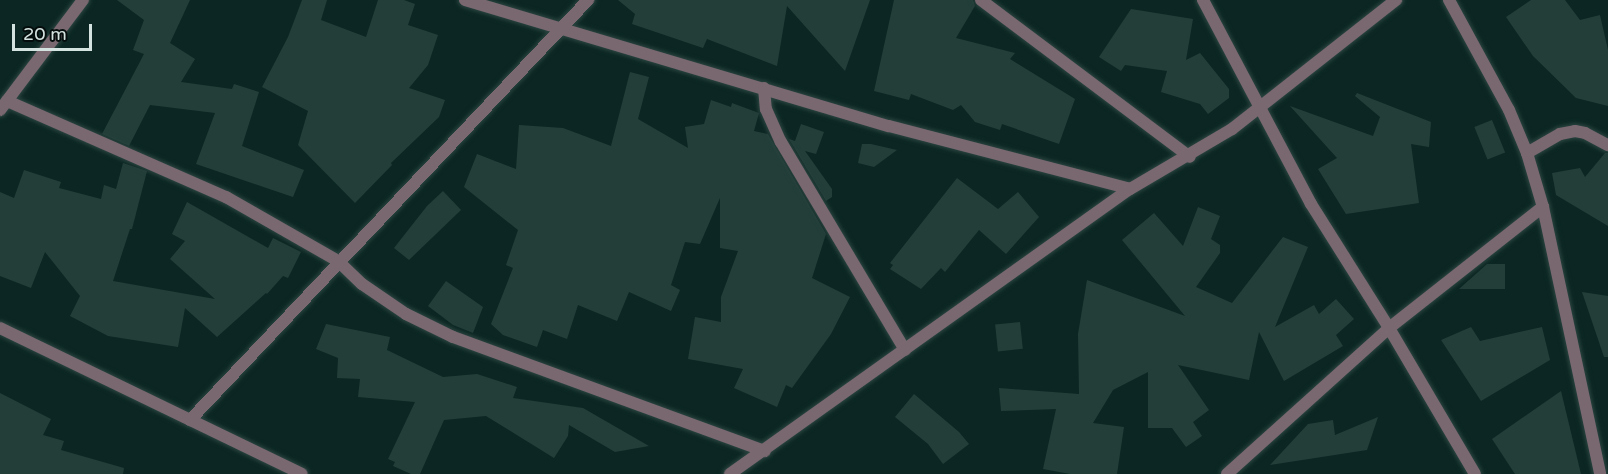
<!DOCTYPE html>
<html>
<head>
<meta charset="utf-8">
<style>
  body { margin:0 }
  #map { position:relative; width:1608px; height:474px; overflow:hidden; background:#0c2723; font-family:"Varela Round",sans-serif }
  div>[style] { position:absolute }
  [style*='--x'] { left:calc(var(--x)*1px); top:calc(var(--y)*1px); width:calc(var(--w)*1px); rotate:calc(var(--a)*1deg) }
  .building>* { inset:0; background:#233e39; transform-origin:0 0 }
  .roads { filter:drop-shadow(0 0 2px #2c4541) drop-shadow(0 0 2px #2c4541) }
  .street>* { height:12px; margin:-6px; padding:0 6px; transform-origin:6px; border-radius:6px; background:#7a6870 }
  span { translate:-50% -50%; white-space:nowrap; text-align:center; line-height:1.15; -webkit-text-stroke:5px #040d0c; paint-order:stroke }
  .scale { position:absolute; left:12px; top:24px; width:80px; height:27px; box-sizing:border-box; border:3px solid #d4e3e0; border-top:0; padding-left:8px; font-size:18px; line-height:21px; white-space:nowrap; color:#d4e3e0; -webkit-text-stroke:4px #040d0c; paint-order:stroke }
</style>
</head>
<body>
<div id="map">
  <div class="building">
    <div style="clip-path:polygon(117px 0,190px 0,170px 43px,195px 59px,181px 82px,232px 89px,234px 84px,259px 92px,242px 146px,304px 170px,293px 197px,196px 164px,215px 113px,150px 105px,129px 146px,102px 134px,144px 54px,133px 50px,144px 20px)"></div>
    <div style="clip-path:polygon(302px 0,327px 0,321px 20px,366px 37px,378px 0,404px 0,415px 4px,408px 25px,438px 35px,428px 65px,409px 88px,445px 100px,439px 117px,391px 163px,392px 165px,355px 203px,298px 145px,308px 111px,262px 87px,288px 37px)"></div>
    <div style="clip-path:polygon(618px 0,870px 0,845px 71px,787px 6px,777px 66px,707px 39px,703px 48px,632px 24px,635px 14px)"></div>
    <div style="clip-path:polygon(894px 0,973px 0,975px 6px,956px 38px,1015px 53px,1010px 59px,1075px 99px,1059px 144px,1002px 124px,1000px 130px,975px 122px,961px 105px,953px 110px,911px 94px,909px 100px,874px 91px)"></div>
    <div style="clip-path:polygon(1531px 0,1565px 0,1580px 20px,1600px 15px,1608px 50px,1608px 106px,1576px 98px,1533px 56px,1506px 17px)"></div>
    <div style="clip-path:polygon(1131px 9px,1193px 19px,1186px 60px,1200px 53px,1229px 89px,1229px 98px,1208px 114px,1200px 104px,1161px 92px,1167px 71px,1125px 65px,1121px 71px,1099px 57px)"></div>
    <div style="clip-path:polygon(630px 72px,649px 77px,638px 119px,688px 148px,685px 127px,704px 124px,711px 100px,731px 107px,732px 103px,759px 113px,754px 131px,768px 134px,826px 234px,812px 278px,850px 297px,831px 334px,792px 388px,786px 385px,777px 407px,734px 388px,743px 369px,688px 359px,695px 317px,721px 322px,721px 297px,738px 251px,720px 248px,720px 198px,700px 244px,685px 242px,671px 285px,680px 290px,671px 311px,629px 292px,617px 321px,578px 305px,567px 339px,543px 330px,537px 347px,503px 335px,491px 324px,513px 268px,506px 265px,518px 230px,464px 187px,477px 154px,516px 169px,519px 125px,563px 128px,611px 146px)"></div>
    <div style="clip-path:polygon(1357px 93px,1431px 122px,1429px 147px,1411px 144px,1419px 203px,1346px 214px,1318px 169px,1337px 158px,1290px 106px,1373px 136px,1380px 117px,1355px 96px)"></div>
    <div style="left:1492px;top:120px;width:35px;height:19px;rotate:68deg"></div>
    <div style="clip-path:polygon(801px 124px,824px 132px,816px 154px,805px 151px,832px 189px,832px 197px,826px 201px,789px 139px,795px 141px)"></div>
    <div style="clip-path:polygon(862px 144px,871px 144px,897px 150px,874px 167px,858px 163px)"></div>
    <div style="clip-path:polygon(1605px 153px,1608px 153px,1608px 226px,1556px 195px,1552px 173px,1580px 168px,1585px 177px)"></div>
    <div style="clip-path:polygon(123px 163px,147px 171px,132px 229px,130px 229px,113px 281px,215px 299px,170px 259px,185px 241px,172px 234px,187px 202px,268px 248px,273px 238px,301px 252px,288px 278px,283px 276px,267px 294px,266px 293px,217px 337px,185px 308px,178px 347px,108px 336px,70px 316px,80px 296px,45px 252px,31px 288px,0 276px,0 192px,14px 198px,24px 170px,61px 182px,59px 188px,101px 199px,104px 185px,116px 189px)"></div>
    <div style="clip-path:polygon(957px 178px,998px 209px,1018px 192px,1039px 217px,1006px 254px,979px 230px,945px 272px,941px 268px,921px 289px,890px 269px,893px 265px,890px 263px)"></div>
    <div style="clip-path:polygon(443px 191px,461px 210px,409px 260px,394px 248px,427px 206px)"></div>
    <div style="clip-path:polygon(1198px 207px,1220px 216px,1211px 239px,1220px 245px,1220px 253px,1196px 287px,1232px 303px,1283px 237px,1308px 247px,1275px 327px,1314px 305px,1319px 314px,1336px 299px,1354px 319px,1336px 335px,1343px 346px,1284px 381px,1259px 332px,1249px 380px,1178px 365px,1209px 410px,1193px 422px,1202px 436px,1186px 447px,1172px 428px,1148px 428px,1148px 372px,1113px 390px,1093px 423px,1124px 427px,1117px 474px,1070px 474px,1043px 469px,1056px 409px,1001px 411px,999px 388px,1079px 394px,1078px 334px,1087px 280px,1185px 316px,1122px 240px,1154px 213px,1183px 246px)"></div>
    <div style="clip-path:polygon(1487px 264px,1505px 264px,1505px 289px,1459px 289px)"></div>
    <div style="clip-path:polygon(446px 281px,483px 307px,473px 333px,453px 325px,428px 306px)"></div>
    <div style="clip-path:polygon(1582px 292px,1608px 296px,1608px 357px,1604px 357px)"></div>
    <div style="left:1020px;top:322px;width:27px;height:25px;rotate:84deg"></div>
    <div style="clip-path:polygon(326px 324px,390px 337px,387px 350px,443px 377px,477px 374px,517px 387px,513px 398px,583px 408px,649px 446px,615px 452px,569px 425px,568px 436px,554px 458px,486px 416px,444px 420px,420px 474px,411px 474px,393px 466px,395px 462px,388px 459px,415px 402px,358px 397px,360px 379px,337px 378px,338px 358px,316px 349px)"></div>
    <div style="clip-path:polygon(1471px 327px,1480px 341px,1542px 327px,1550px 360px,1481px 401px,1441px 340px)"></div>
    <div style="clip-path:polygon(1561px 391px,1581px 474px,1515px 474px,1492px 439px)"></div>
    <div style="clip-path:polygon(0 393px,51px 419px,43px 435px,64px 441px,61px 450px,124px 468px,123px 474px,0 474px)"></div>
    <div style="clip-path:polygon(914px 394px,959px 432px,969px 444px,943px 464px,928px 444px,895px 417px)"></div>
    <div style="clip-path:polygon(1378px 417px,1367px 450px,1270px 465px,1308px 424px,1333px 420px,1335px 435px)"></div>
  </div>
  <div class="roads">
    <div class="street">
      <div style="--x:465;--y:0;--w:442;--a:16.6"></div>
      <div style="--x:889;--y:126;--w:249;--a:14.6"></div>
      <div style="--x:981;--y:0;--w:261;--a:36.9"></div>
      <div style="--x:1203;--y:0;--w:231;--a:62.1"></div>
      <div style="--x:1311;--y:204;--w:146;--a:57.8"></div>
      <div style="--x:1389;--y:328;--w:169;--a:59.5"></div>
      <div style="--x:1449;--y:0;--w:125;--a:61.4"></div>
      <div style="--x:1509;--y:110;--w:47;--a:67.3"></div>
      <div style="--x:1527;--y:153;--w:56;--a:73.5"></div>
      <div style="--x:1543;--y:207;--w:273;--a:77.9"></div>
      <div style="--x:764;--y:88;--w:21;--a:85"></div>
      <div style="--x:766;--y:109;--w:36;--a:66"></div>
      <div style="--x:781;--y:142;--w:242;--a:59.2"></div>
      <div style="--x:7;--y:101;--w:239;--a:23.7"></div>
      <div style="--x:226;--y:197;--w:129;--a:29.7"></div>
      <div style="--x:338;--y:261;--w:33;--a:44"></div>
      <div style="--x:362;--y:284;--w:53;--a:34.3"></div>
      <div style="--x:406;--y:314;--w:52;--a:26.1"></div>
      <div style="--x:453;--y:337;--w:332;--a:20.1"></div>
      <div style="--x:0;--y:110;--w:138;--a:-53"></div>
      <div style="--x:1527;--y:153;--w:38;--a:-30"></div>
      <div style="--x:1560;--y:134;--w:15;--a:-11"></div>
      <div style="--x:1575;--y:131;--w:10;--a:11"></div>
      <div style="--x:1585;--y:133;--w:26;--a:28"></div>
      <div style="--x:0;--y:328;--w:335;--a:25.8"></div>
      <div style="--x:190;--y:420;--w:579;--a:-46.54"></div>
      <div style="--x:730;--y:474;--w:491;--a:-35.5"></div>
      <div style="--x:1130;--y:189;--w:118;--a:-30.5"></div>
      <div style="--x:1232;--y:129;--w:209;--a:-38.2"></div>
      <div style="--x:1227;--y:474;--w:218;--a:-42"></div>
      <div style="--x:1389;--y:328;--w:196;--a:-38.2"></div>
    </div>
  </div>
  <div class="scale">20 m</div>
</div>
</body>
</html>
